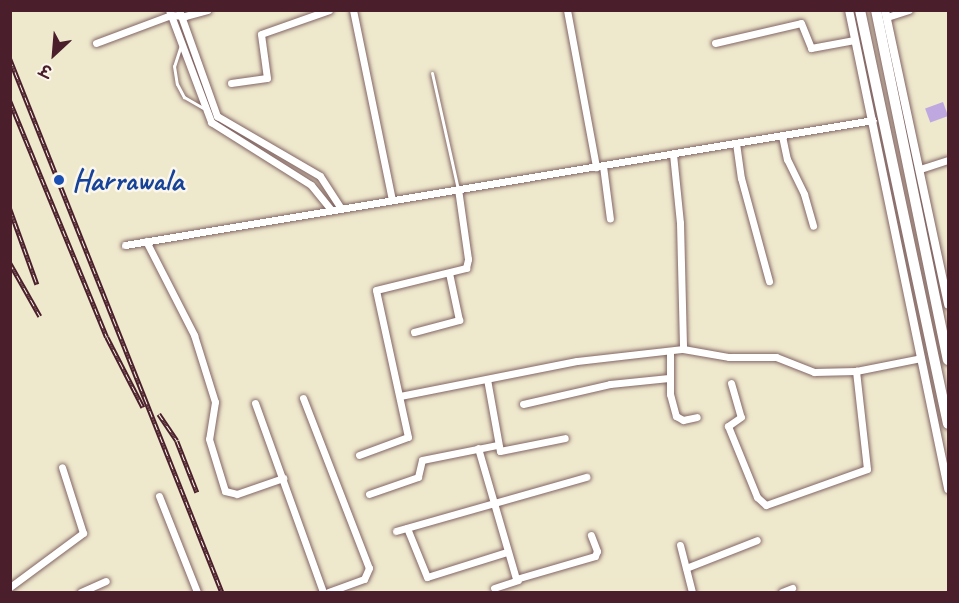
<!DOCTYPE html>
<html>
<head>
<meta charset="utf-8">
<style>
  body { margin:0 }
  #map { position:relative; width:959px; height:603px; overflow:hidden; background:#eee8cd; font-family:Caveat,"Playpen Sans Deva",sans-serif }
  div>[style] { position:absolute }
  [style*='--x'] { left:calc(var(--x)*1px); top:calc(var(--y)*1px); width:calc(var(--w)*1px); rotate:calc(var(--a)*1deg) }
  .building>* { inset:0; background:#bfa8df; transform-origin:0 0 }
  .roads { filter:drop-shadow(0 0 2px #836564) drop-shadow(0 0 2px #836564) }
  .service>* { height:3px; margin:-1.5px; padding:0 1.5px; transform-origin:1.5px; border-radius:1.5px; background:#fff }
  .minor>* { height:7px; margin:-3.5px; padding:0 3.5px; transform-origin:3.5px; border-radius:3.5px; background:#fff }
  .tertiary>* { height:8px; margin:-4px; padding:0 4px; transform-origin:4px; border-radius:4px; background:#fff }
  .trunk>* { height:10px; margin:-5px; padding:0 5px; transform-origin:5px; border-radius:5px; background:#fff }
  .rail>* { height:4.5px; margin-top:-2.25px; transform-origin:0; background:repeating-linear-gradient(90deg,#fbf7ec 0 7px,#4a1f2b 0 14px); box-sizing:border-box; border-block:2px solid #4a1f2b }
  .dots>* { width:16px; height:16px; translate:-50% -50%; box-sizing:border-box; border:3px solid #fbf7ec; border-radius:50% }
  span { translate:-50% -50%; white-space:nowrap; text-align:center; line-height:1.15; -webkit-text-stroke:5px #fbf7ec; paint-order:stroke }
  .transit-label { font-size:30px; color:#164399; font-weight:700 }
  .left { translate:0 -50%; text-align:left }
  .frame { position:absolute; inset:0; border:12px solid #4a1f2b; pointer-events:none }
  .north { position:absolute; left:24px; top:24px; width:60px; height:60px; -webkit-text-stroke:4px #fbf7ec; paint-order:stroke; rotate:206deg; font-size:16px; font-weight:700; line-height:24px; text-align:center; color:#4a1f2b }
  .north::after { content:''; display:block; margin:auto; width:21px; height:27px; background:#4a1f2b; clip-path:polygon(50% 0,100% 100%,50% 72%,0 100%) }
</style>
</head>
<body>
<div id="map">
  <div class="building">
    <div style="left:943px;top:102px;width:15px;height:19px;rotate:70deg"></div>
  </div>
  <div class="roads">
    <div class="service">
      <div style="--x:181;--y:45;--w:22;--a:108"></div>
      <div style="--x:174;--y:66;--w:18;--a:81"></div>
      <div style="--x:177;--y:84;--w:15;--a:62"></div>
      <div style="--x:184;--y:97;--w:22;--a:30"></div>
      <div style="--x:432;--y:73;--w:119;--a:77.4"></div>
    </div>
    <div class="minor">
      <div style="--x:169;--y:10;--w:120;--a:69.4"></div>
      <div style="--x:211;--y:122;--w:118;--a:32.2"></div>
      <div style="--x:311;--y:185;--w:32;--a:51"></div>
      <div style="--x:179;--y:10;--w:113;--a:70.3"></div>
      <div style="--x:217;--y:116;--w:119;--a:30.2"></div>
      <div style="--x:320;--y:176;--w:38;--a:57"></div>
      <div style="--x:353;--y:10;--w:194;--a:78.4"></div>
      <div style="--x:567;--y:10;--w:160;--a:79.5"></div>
      <div style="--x:887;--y:17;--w:23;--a:-18"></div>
      <div style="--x:96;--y:43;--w:80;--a:-20.5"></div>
      <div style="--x:171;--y:15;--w:14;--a:4"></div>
      <div style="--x:185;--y:16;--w:23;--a:-15"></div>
      <div style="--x:715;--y:43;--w:88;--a:-13.1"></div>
      <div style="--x:801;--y:23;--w:27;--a:68"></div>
      <div style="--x:811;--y:48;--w:44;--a:-10.5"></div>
      <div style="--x:231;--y:83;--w:36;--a:-8"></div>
      <div style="--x:267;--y:78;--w:44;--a:-97.8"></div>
      <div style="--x:261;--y:34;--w:72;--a:-19.4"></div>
      <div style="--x:782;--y:136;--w:24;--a:78"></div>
      <div style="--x:787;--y:159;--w:39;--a:64"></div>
      <div style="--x:804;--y:194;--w:33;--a:74"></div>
      <div style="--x:736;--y:143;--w:35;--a:82"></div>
      <div style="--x:741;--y:178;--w:107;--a:74.8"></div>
      <div style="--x:673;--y:154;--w:69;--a:84.2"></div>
      <div style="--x:680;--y:223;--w:126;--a:88.6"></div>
      <div style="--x:603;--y:166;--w:53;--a:82.5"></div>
      <div style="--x:920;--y:169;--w:29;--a:-18"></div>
      <div style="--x:146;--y:241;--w:106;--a:62.9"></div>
      <div style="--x:194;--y:335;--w:70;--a:72.6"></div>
      <div style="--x:215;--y:402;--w:37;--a:99"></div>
      <div style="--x:209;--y:439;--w:54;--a:72.9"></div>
      <div style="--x:225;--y:491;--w:12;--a:14"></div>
      <div style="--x:237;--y:494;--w:49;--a:-19.2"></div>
      <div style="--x:125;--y:245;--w:758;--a:-9.49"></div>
      <div style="--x:414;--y:332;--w:47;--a:-14.9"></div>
      <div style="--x:459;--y:320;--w:48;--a:-102"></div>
      <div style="--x:670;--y:351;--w:43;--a:90"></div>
      <div style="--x:670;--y:394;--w:23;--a:75"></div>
      <div style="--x:676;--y:416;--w:8;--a:30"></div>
      <div style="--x:683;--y:420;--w:14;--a:-12"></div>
      <div style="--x:487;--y:379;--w:73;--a:79.8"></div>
      <div style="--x:500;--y:451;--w:66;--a:-11.3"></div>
      <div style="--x:731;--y:383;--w:35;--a:74"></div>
      <div style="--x:741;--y:417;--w:16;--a:145"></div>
      <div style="--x:728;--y:426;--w:77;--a:67.8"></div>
      <div style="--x:757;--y:497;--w:12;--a:42"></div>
      <div style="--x:766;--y:505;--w:107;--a:-19.6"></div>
      <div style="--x:867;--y:469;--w:99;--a:-96.4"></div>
      <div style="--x:400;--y:396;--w:180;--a:-11.2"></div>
      <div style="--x:577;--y:361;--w:107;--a:-6.5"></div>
      <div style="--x:683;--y:349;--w:47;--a:9.9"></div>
      <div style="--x:729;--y:357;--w:47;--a:0"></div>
      <div style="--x:776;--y:357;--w:41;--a:21.5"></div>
      <div style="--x:814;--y:372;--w:42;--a:-1.4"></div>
      <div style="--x:856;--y:371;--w:66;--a:-11.3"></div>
      <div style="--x:303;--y:398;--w:182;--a:68.8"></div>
      <div style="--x:369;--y:568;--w:12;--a:114"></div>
      <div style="--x:364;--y:579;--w:38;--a:160"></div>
      <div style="--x:255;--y:403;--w:201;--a:70.2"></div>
      <div style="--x:523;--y:404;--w:89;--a:-12.9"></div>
      <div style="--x:610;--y:384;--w:59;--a:-5.8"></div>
      <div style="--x:478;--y:448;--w:136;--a:73.8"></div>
      <div style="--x:516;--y:579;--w:82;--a:-16.2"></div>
      <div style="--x:595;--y:556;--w:5;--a:-68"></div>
      <div style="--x:597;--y:551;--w:17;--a:-111"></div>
      <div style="--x:359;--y:455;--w:52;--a:-20.2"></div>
      <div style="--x:408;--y:437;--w:150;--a:-102.3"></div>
      <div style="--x:376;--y:290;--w:93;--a:-13.7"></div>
      <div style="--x:466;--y:268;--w:9;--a:-77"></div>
      <div style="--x:468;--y:259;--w:71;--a:-98.1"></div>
      <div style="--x:369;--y:494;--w:52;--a:-19.1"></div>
      <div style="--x:418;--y:477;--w:17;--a:-77"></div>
      <div style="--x:422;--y:460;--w:76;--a:-11.3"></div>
      <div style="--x:159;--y:496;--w:103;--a:68.4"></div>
      <div style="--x:407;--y:528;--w:53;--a:67.8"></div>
      <div style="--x:427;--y:577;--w:84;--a:-17.4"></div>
      <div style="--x:396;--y:531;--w:198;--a:-15.9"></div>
      <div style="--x:680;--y:545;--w:49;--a:75.7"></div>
      <div style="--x:686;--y:568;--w:76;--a:-21.5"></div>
      <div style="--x:10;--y:587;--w:91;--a:-36.5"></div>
      <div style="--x:83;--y:533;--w:69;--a:-107.7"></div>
      <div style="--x:494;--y:588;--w:25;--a:-18"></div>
      <div style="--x:81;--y:592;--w:27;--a:-24"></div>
      <div style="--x:782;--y:592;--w:11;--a:-22"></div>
    </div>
    <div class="tertiary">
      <div style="--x:849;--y:10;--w:489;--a:78.3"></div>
      <div style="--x:885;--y:10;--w:301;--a:77.9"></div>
    </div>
    <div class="trunk">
      <div style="--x:860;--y:10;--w:423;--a:78"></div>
      <div style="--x:876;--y:10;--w:357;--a:78.4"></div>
    </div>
  </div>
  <div class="rail">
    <div style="--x:10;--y:59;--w:574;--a:68.31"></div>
    <div style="--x:10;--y:101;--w:255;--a:67.7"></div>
    <div style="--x:107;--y:337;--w:79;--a:62.8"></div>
    <div style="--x:10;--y:209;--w:80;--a:70.2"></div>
    <div style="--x:10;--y:263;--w:61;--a:60.5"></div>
    <div style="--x:159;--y:414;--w:32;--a:56"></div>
    <div style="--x:177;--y:441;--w:55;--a:68.6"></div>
  </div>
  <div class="dots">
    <div style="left:59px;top:180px;background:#1a4fb4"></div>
  </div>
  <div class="transit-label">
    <span class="left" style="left:72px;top:180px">Harrawala</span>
  </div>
  <div class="frame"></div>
  <div class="north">उ</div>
</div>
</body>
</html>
